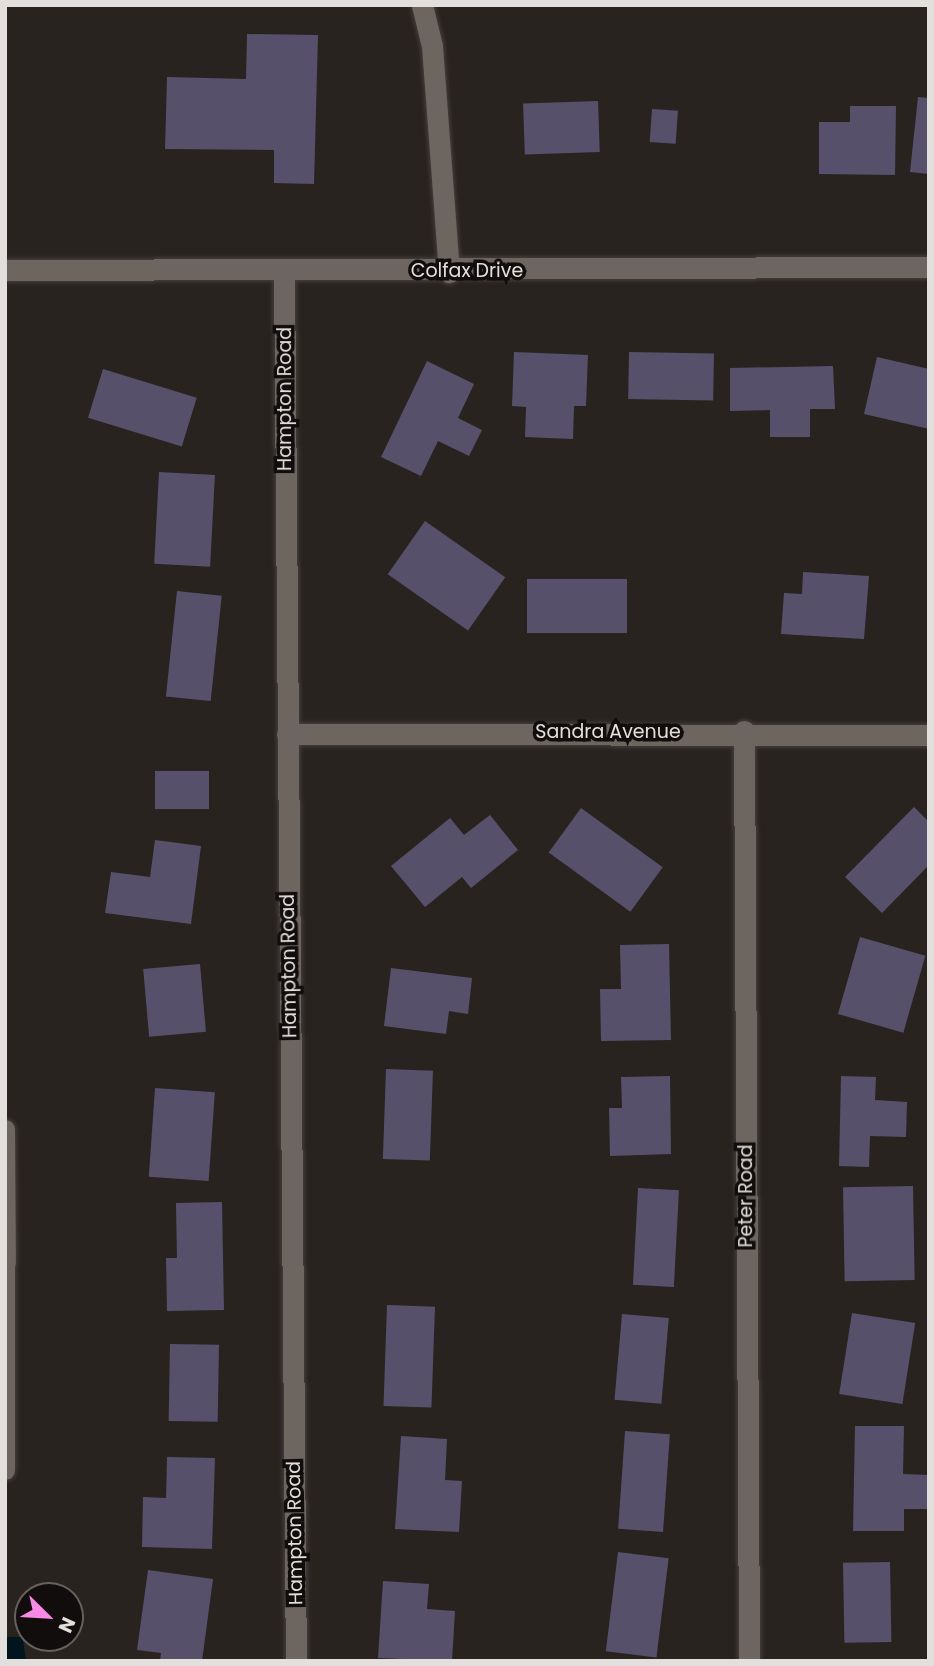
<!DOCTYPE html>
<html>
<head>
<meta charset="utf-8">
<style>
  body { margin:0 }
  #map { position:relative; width:934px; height:1666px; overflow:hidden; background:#292320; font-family:Poppins,sans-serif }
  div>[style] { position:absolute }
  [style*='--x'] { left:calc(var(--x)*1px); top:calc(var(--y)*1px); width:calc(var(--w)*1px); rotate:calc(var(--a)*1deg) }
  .water>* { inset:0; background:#00151d }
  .building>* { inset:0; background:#57506b; transform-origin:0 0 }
  .roads { filter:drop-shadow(0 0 2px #443f3c) drop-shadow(0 0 2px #443f3c) }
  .lane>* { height:19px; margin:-9.5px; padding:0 9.5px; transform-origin:9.5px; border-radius:9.5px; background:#6c6560 }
  .street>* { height:21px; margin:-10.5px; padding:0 10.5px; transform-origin:10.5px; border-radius:10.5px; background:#6c6560 }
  span { translate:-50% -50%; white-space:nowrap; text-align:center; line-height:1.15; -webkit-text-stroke:7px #100d0c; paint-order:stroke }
  .street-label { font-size:19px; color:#e3dfdc }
  .frame { position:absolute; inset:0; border:7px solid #e3dfdc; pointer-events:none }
  .north { position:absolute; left:14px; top:1582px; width:70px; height:70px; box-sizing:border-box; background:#100d0c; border:2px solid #64615f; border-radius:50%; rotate:114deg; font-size:19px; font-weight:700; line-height:28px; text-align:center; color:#e3dfdc }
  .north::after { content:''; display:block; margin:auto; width:24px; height:32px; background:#fb87e6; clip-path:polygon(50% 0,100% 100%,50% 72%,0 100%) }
</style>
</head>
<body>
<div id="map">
  <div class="water">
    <div style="clip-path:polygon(22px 1633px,26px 1661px,5px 1661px,5px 1637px,22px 1637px)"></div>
  </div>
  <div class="building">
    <div style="clip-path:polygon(247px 34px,318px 35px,314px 184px,274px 183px,274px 150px,165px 149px,167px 77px,246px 79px)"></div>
    <div style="clip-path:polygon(918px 97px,929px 98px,929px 174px,910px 172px)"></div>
    <div style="left:598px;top:101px;width:51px;height:75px;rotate:88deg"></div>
    <div style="clip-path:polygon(850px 106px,896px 106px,895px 175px,819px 174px,819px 122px,850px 122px)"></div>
    <div style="left:652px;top:109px;width:26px;height:33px;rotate:4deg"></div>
    <div style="clip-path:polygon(514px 352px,588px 355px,586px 406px,574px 406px,573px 439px,525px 437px,526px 407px,512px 406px)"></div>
    <div style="left:629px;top:352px;width:85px;height:47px;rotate:1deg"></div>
    <div style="clip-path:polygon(877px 357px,929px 369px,929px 429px,864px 414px)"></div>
    <div style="clip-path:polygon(427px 361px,474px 384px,458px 418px,482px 430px,469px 456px,438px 441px,421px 476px,381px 457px)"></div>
    <div style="clip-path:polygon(833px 366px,835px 409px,810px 409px,810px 437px,770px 437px,770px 410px,730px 411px,730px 368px)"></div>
    <div style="left:103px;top:369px;width:98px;height:51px;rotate:17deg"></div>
    <div style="left:159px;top:472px;width:56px;height:92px;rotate:3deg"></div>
    <div style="left:425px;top:521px;width:98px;height:65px;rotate:35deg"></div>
    <div style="clip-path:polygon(803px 572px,869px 576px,864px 639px,781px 634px,784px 593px,802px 594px)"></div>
    <div style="left:627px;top:579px;width:54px;height:100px;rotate:90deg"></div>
    <div style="left:177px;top:591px;width:45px;height:106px;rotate:6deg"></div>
    <div style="left:209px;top:771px;width:38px;height:54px;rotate:90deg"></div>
    <div style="clip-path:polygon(914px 807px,929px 822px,929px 865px,882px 913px,845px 877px)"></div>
    <div style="left:581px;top:808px;width:101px;height:55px;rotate:36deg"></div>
    <div style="clip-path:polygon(490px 815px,518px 850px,471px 888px,462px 877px,425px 907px,391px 866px,450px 818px,464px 835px)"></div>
    <div style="clip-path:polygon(155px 840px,201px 846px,191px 924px,105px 913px,111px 872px,150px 877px)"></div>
    <div style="left:860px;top:937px;width:68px;height:80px;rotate:16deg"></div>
    <div style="clip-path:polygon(669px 944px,671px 1040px,601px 1041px,600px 989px,621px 989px,620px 945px)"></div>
    <div style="left:200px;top:964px;width:68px;height:57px;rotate:85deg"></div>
    <div style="clip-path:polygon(391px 968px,472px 978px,468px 1014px,449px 1011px,446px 1034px,384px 1026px)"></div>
    <div style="left:386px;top:1069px;width:47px;height:90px;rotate:2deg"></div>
    <div style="clip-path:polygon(670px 1076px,671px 1154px,610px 1156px,609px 1108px,622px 1108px,621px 1077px)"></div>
    <div style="clip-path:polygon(841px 1076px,876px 1077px,875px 1100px,907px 1102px,906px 1137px,870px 1136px,869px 1167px,839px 1166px)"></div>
    <div style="left:155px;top:1088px;width:60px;height:89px;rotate:4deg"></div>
    <div style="left:913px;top:1186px;width:94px;height:70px;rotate:89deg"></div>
    <div style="left:638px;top:1188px;width:41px;height:97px;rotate:3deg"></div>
    <div style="clip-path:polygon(222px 1202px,224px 1310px,167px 1311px,166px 1258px,177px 1258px,176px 1203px)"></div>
    <div style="left:387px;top:1305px;width:48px;height:101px;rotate:2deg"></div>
    <div style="left:852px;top:1313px;width:64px;height:82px;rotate:9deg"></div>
    <div style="left:622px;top:1314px;width:47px;height:86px;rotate:5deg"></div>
    <div style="left:170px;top:1344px;width:49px;height:77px;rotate:1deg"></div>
    <div style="clip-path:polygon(855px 1426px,904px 1426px,903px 1474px,929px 1475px,929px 1509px,904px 1509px,904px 1531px,853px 1531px)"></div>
    <div style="left:625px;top:1431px;width:45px;height:98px;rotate:4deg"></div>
    <div style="clip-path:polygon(401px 1436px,447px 1439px,445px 1480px,462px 1481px,459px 1532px,395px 1529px)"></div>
    <div style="clip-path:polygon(167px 1457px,215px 1458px,212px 1549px,142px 1547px,143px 1497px,166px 1498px)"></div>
    <div style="left:618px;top:1552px;width:51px;height:100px;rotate:7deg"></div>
    <div style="left:890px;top:1562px;width:80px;height:47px;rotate:89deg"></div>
    <div style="clip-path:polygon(148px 1570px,213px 1579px,202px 1661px,160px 1661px,161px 1653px,137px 1650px)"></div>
    <div style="clip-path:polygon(383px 1581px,429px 1584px,427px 1609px,455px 1611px,452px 1661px,378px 1658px)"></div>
  </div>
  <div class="roads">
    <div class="lane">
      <div style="--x:5;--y:1129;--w:133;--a:89.6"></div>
      <div style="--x:5;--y:1262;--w:208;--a:90"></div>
    </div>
    <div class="street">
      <div style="--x:422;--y:5;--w:42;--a:76.3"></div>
      <div style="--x:432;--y:46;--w:227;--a:85.7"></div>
      <div style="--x:5;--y:270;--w:924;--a:-0.19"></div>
      <div style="--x:284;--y:271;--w:1390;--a:89.51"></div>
      <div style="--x:744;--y:731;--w:930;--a:89.69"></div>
      <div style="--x:287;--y:734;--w:642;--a:0.09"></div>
    </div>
  </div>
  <div class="street-label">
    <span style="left:467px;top:271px">Colfax Drive</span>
    <span style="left:285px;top:399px;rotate:-90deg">Hampton Road</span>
    <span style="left:608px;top:732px">Sandra Avenue</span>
    <span style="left:289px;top:966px;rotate:-91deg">Hampton Road</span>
    <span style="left:746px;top:1196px;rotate:-90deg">Peter Road</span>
    <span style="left:295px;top:1533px;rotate:-91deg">Hampton Road</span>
  </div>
  <div class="frame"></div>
  <div class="north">N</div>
</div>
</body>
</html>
